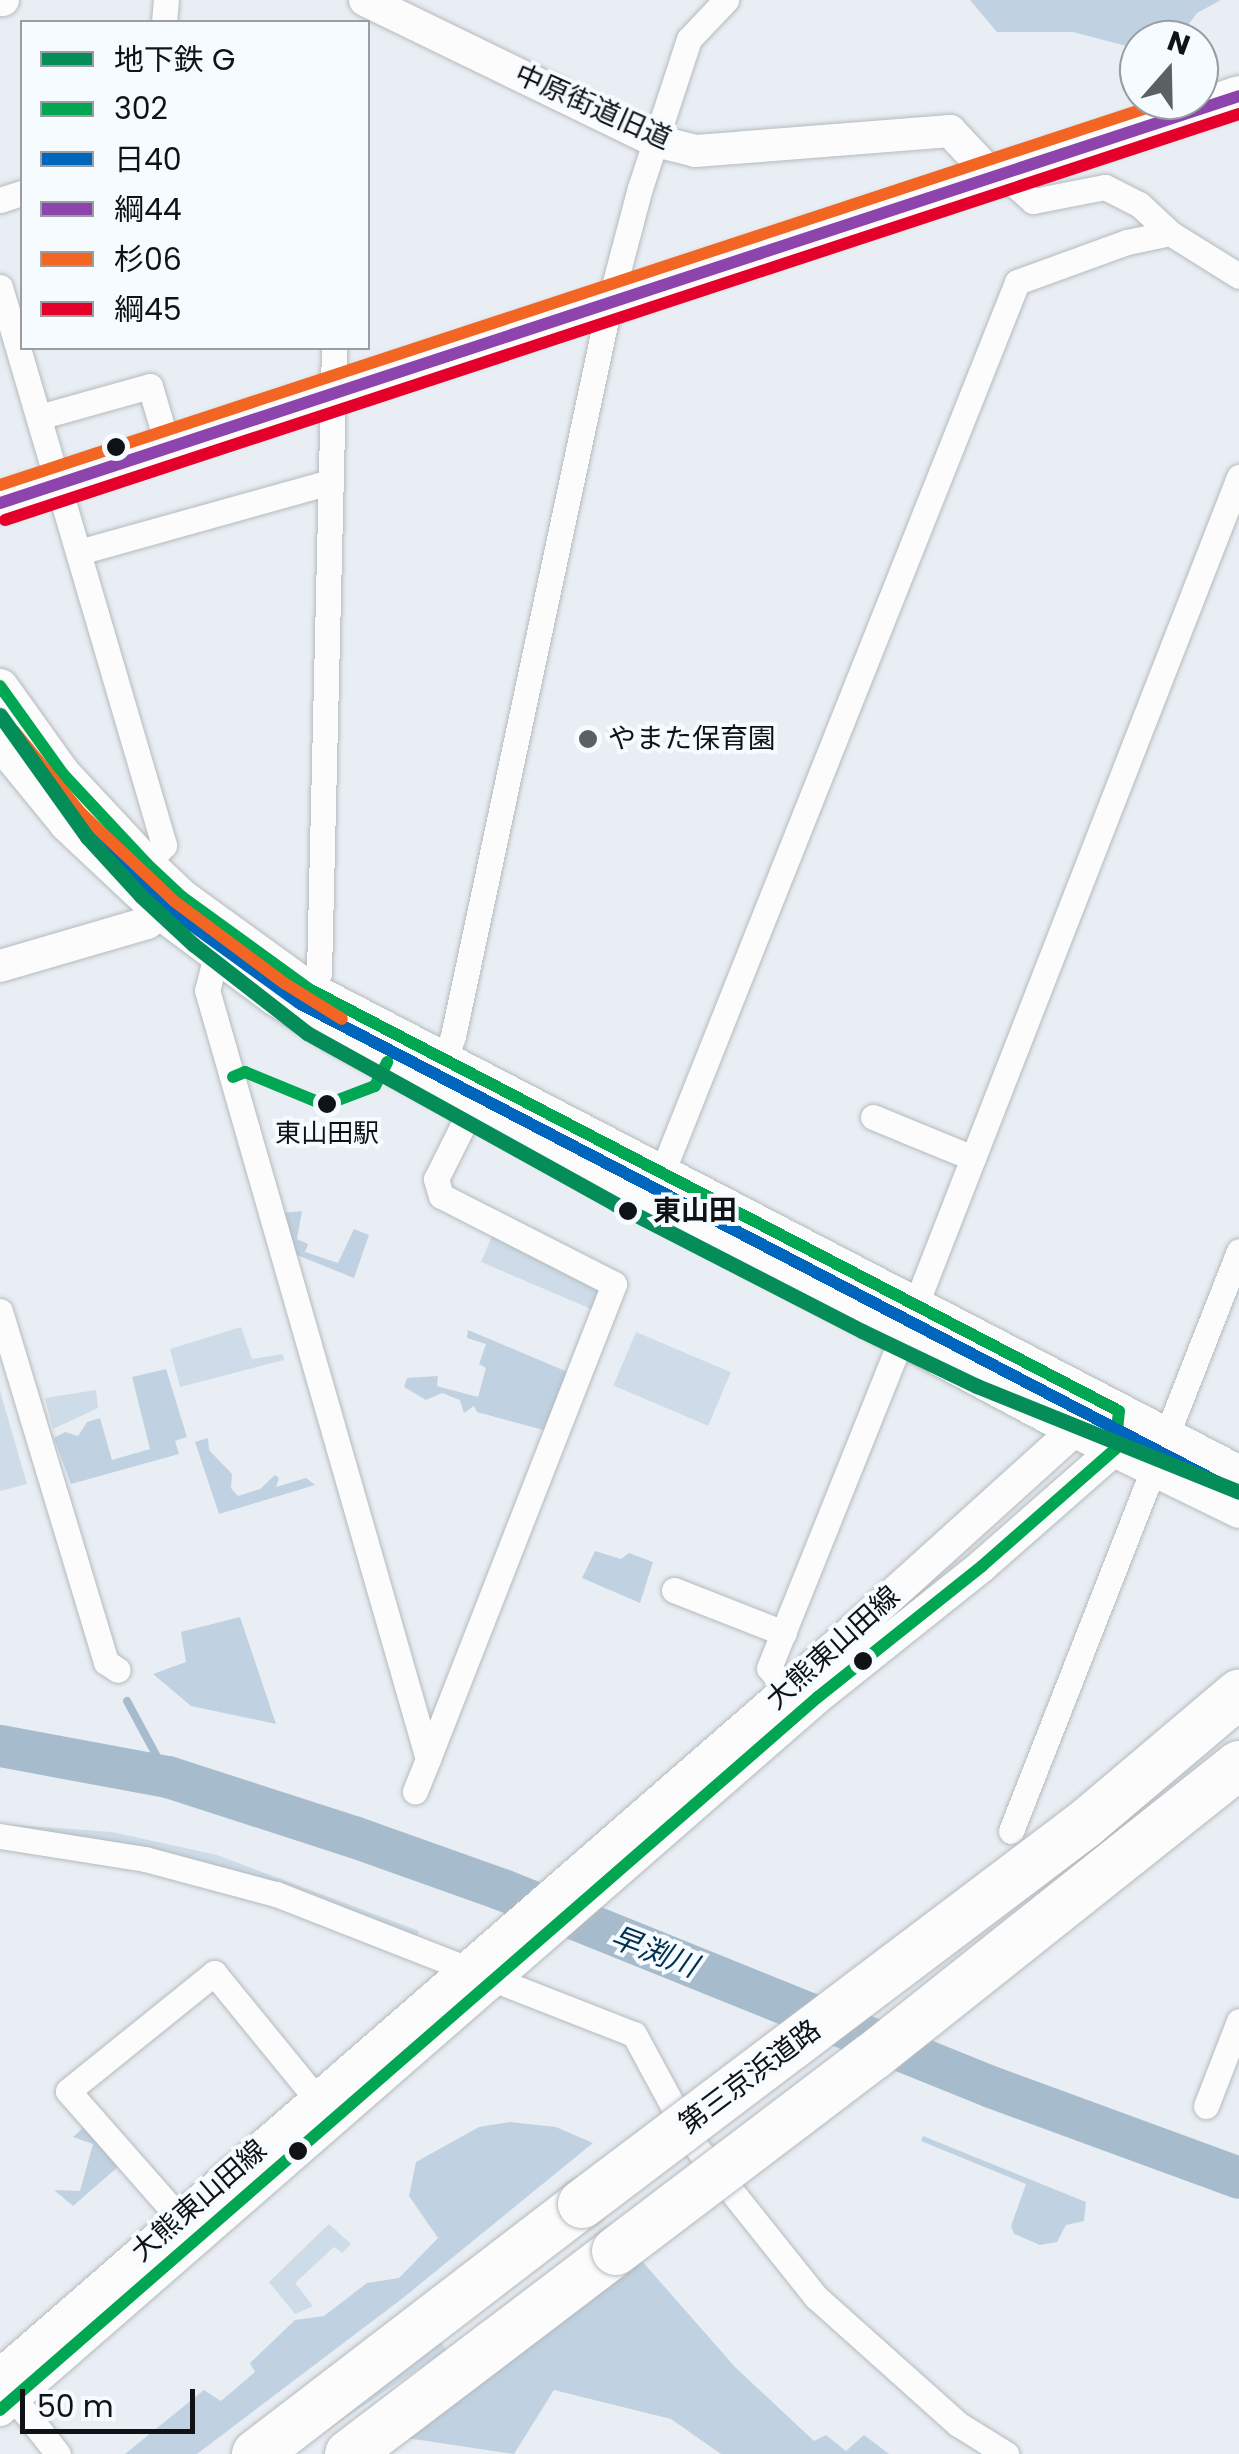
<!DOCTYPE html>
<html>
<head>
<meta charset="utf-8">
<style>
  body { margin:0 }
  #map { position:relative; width:1239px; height:2454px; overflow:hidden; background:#e8eef3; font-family:Poppins,"Noto Sans JP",sans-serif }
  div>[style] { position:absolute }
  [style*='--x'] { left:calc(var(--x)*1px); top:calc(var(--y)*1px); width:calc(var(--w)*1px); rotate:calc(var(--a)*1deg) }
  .green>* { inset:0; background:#cddce8; transform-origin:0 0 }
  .forest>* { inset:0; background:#c0d2e1 }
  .stream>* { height:8px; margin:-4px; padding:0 4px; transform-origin:4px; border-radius:4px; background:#a6bccd }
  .river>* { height:42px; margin:-21px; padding:0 21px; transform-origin:21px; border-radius:21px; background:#a6bccd }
  .roads { filter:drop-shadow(0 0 2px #b5babe) drop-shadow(0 0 2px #b5babe) }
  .minor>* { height:25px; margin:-12.5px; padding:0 12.5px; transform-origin:12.5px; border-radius:12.5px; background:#fcfcfd }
  .tertiary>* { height:32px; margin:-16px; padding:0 16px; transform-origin:16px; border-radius:16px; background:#fcfcfd }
  .secondary>* { height:35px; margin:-17.5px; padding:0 17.5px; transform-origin:17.5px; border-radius:17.5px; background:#fcfcfd }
  .primary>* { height:40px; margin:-20px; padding:0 20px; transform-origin:20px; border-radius:20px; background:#fcfcfd }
  .motorway>* { height:48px; margin:-24px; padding:0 24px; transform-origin:24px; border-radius:24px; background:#fcfcfd }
  .bridges { filter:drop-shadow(0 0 2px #b5babe) drop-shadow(0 0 2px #b5babe) }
  .motorway-bridge>* { height:48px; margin:-24px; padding:0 24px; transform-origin:24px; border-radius:24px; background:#fcfcfd }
  .bus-1>* { height:12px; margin:-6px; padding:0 6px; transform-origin:6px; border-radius:6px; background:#00a651 }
  .bus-2>* { height:12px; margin:-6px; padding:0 6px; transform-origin:6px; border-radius:6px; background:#0065bd }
  .bus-3>* { height:12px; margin:-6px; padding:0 6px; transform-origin:6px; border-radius:6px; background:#8e44ad }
  .bus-4>* { height:12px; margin:-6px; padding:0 6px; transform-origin:6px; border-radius:6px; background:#f26522 }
  .bus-5>* { height:12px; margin:-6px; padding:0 6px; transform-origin:6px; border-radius:6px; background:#e4002b }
  .metro-1>* { height:15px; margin:-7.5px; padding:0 7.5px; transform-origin:7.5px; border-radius:7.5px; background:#048d58 }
  .dots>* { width:28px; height:28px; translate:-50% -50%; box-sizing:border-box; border:5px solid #f6fbff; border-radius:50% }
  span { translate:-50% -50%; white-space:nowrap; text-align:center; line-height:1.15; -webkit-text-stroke:8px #f6fbff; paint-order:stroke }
  .bus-label { font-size:26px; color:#0f1316 }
  .street-label { font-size:28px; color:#0f1316 }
  .poi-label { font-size:28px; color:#0f1316 }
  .left { translate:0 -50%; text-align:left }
  .stop-label { font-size:28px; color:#0f1316; font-weight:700 }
  .water-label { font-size:30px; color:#003150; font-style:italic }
  .legend { position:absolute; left:20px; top:20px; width:350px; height:330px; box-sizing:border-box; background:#f6fbff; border:2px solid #9a9ea2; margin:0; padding:12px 18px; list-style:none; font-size:30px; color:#0f1316 }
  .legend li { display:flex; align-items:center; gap:20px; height:50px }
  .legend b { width:50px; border:2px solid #9a9ea2 }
  .north { position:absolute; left:1119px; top:20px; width:100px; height:100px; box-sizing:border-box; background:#f6fbff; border:2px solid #9a9ea2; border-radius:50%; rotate:20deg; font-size:28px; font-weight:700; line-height:40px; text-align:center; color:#0f1316 }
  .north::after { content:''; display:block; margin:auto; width:35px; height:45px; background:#5b6063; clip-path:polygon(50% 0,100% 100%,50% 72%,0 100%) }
  .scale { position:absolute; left:20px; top:2389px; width:175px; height:45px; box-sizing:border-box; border:5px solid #0f1316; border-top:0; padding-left:12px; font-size:30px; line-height:35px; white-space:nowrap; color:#0f1316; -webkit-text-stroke:8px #f6fbff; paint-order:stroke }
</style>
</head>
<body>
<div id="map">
  <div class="green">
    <div style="clip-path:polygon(493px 1234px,602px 1289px,598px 1312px,481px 1262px)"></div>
    <div style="clip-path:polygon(241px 1327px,252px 1359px,283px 1354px,284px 1360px,180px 1387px,170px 1349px)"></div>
    <div style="left:636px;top:1332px;width:103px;height:58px;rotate:23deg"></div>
    <div style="clip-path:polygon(96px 1390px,98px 1408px,53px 1429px,45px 1398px)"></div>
    <div style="clip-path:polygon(0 1391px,27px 1484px,0 1491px)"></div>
    <div style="clip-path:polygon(0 1824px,112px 1832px,217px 1855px,419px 1931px,417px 1937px,291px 1886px,162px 1852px)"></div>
    <div style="clip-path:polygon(329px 2224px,351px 2244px,342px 2253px,334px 2247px,295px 2283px,313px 2306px,295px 2314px,269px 2282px)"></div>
    <div style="left:440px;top:2341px;width:11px;height:186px;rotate:56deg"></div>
  </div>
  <div class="forest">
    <div style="clip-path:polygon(970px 0,1221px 0,1197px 13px,1177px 40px,1139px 40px,1138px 49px,1073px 32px,997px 32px)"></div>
    <div style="clip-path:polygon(302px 1211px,297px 1239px,308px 1244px,305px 1252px,338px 1263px,354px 1229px,369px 1235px,354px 1278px,297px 1255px,282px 1213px)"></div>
    <div style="clip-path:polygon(468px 1330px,570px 1373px,547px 1431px,477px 1412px,474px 1406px,464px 1413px,460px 1400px,442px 1393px,426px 1400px,404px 1387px,407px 1378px,438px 1376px,437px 1386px,478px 1397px,486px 1368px,479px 1364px,486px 1344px,467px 1338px)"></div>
    <div style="clip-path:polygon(166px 1369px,187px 1437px,175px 1441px,179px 1454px,71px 1484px,54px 1438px,65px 1432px,78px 1436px,87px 1422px,100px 1418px,112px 1460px,150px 1449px,132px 1377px)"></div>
    <div style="clip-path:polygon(208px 1438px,209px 1450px,232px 1474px,231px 1488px,238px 1496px,260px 1489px,275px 1475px,279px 1478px,276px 1487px,306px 1478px,315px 1485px,219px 1514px,195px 1442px)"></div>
    <div style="clip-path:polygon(595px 1551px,621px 1559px,629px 1553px,653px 1562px,640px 1603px,582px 1578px)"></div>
    <div style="clip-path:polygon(240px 1617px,276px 1724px,191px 1706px,153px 1674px,186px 1662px,181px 1632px)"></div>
    <div style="clip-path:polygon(510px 2122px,556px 2127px,593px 2143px,403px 2298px,197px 2454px,125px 2454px,204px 2390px,221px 2401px,255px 2372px,250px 2363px,295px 2320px,324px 2316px,367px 2283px,399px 2278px,438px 2238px,409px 2196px,416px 2162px,479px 2127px)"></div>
    <div style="clip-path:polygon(86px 2125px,119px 2166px,73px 2206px,54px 2190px,80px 2191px,93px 2144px,73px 2137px)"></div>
    <div style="clip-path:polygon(923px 2136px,1086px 2202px,1084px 2221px,1066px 2225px,1057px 2242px,1040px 2245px,1014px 2234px,1011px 2226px,1026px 2184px,921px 2141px)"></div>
    <div style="clip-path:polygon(641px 2260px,735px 2367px,814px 2441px,826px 2435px,846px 2451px,864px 2435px,889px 2454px,721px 2454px,671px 2419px,554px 2390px,514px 2454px,400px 2437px)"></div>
  </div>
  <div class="stream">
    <div style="--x:127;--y:1701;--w:86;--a:61.7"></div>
  </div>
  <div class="river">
    <div style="--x:0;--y:1746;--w:171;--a:10.5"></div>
    <div style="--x:168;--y:1777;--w:195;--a:17.9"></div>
    <div style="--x:354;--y:1837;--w:158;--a:19.6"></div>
    <div style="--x:503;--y:1890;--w:526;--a:21.98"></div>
    <div style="--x:991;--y:2087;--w:264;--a:20.1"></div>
  </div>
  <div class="roads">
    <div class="minor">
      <div style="--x:164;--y:22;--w:22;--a:-85"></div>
      <div style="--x:995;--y:179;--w:21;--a:17"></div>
      <div style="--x:1015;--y:185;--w:24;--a:42"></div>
      <div style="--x:1033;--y:201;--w:73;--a:-11"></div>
      <div style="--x:1105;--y:187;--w:38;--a:27"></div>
      <div style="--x:1139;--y:204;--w:42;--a:43.1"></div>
      <div style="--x:1170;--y:233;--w:81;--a:31.9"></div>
      <div style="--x:0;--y:200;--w:23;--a:-18"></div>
      <div style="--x:0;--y:287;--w:582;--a:73.62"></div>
      <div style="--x:164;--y:845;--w:25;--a:132"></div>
      <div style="--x:39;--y:417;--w:115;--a:-15.6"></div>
      <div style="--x:150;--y:386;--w:64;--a:73.6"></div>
      <div style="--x:79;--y:552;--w:260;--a:-15.6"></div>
      <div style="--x:216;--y:955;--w:36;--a:104"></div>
      <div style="--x:207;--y:990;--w:800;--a:73.97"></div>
      <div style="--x:428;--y:1759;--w:35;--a:112"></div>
      <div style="--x:309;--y:989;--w:19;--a:-58"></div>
      <div style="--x:319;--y:973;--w:625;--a:-88.63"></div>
      <div style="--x:444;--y:1062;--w:28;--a:-71"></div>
      <div style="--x:453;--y:1036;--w:747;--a:-77.95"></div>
      <div style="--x:609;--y:305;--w:121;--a:-75.2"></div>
      <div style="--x:640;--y:188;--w:157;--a:-71.8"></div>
      <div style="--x:689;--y:39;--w:54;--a:-46.5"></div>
      <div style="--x:873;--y:1117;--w:108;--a:22.3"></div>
      <div style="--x:661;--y:1175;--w:961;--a:-68.26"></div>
      <div style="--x:1017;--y:282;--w:117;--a:-20"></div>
      <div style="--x:1127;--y:242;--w:44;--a:-11.8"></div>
      <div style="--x:916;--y:1304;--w:888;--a:-68.67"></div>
      <div style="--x:0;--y:1311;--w:367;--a:73.2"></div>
      <div style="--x:106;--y:1662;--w:14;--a:34"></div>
      <div style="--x:674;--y:1590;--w:118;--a:21.4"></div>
      <div style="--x:787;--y:1690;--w:28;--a:-129"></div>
      <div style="--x:769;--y:1668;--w:357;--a:-68.1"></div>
      <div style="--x:428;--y:1759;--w:510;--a:-68.62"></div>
      <div style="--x:614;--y:1284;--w:194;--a:-153"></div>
      <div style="--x:441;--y:1196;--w:18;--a:-106"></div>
      <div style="--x:436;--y:1179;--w:80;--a:-63.4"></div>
      <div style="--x:1011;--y:1831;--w:623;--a:-68.54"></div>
      <div style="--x:0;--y:1836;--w:147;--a:9"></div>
      <div style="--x:145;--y:1859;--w:136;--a:15"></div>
      <div style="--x:276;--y:1894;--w:384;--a:21.4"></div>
      <div style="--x:634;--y:2034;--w:124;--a:61.6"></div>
      <div style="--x:693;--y:2143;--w:197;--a:51.4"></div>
      <div style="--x:816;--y:2297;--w:191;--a:41.8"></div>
      <div style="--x:958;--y:2424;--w:57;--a:32"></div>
      <div style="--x:1206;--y:2106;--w:91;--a:-68.8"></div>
      <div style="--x:191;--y:2231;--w:186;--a:-131.3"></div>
      <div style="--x:68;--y:2091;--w:188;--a:-38.9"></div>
      <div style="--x:214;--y:1973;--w:161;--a:50.8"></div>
      <div style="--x:14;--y:2398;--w:71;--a:51.8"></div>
    </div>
    <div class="tertiary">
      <div style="--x:0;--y:0;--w:3;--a:0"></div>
      <div style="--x:365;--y:0;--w:323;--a:25.9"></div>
      <div style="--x:656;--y:141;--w:41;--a:14"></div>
      <div style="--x:696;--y:151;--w:255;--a:-4.5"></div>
      <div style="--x:950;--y:131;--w:66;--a:46.8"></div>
      <div style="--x:0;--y:966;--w:153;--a:-16.3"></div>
      <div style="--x:147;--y:923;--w:42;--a:-36.3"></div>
      <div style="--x:0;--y:2375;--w:1043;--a:-41.04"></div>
      <div style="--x:787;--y:1690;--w:388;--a:-42.1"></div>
      <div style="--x:1075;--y:1430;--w:48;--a:-23.4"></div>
      <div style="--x:1119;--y:1411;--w:38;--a:96"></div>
      <div style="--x:1115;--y:1449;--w:177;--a:138.7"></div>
      <div style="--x:982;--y:1566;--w:210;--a:141.4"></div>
      <div style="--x:818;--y:1697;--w:1085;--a:138.92"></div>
    </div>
    <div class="secondary">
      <div style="--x:0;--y:686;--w:108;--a:54.4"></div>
      <div style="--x:63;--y:774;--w:123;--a:47"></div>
      <div style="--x:147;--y:864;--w:48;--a:43.3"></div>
      <div style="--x:182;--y:897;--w:157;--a:35.9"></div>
      <div style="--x:309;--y:989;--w:1048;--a:27.49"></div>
      <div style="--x:0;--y:742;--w:106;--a:50.7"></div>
      <div style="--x:67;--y:824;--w:132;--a:43.2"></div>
      <div style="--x:163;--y:914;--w:139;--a:36.8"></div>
      <div style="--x:274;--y:997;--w:70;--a:32.1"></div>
      <div style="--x:333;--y:1034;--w:841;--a:28.09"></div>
      <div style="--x:1075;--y:1430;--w:182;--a:26"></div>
    </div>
    <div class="primary">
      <div style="--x:0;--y:503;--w:1304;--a:-18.18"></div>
    </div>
    <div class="motorway">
      <div style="--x:256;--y:2454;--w:411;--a:-37.5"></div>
      <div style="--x:349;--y:2454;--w:335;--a:-37.2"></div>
    </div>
  </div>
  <div class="bridges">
    <div class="motorway-bridge">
      <div style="--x:582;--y:2204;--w:630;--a:-37.07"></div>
      <div style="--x:1085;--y:1824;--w:202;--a:-40.2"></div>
      <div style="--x:616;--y:2251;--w:321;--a:-37.2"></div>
      <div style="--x:872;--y:2057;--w:469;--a:-38.5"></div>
    </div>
  </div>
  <div class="bus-1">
    <div style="--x:0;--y:686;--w:108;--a:54.4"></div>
    <div style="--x:63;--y:774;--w:123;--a:47"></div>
    <div style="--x:147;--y:864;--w:48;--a:43.3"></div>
    <div style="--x:182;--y:897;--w:157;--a:35.9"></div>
    <div style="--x:309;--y:989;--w:913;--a:27.52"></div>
    <div style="--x:233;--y:1077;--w:13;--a:-23"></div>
    <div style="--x:245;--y:1072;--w:87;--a:22.4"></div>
    <div style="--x:325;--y:1105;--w:53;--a:-20.8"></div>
    <div style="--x:375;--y:1086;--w:27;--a:-63"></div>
    <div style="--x:0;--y:2410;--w:1085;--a:-41.08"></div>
    <div style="--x:818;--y:1697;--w:210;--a:-38.6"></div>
    <div style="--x:982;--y:1566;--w:177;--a:-41.3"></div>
    <div style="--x:1115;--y:1449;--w:38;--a:-84"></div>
  </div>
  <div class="bus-2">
    <div style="--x:0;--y:716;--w:86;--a:54.5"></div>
    <div style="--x:50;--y:786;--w:125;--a:47"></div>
    <div style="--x:135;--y:877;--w:50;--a:42.6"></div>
    <div style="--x:172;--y:911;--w:157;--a:35.9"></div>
    <div style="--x:299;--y:1003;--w:1051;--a:27.54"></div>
  </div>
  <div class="bus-3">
    <div style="--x:0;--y:503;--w:1304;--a:-18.18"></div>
  </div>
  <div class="bus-4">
    <div style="--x:0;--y:485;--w:1233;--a:-18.2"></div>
    <div style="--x:14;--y:731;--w:104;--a:50.8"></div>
    <div style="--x:80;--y:812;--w:129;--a:43.4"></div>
    <div style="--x:174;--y:901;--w:137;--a:36.7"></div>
    <div style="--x:284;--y:983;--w:68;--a:31.8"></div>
  </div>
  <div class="bus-5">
    <div style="--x:5;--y:520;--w:1299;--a:-18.21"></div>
  </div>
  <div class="metro-1">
    <div style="--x:0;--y:715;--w:150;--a:54.5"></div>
    <div style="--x:87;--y:837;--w:80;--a:47.5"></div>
    <div style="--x:141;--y:896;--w:72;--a:42.8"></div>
    <div style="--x:194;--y:945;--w:143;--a:37.9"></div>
    <div style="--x:307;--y:1033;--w:352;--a:29"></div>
    <div style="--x:615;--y:1204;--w:278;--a:27.2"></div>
    <div style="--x:862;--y:1331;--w:127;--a:25.6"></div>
    <div style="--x:977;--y:1386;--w:283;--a:22"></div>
  </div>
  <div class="dots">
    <div style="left:116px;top:447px;background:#0f1316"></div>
    <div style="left:588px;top:739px;background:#5b6063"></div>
    <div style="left:327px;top:1104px;background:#0f1316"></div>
    <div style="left:628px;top:1211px;background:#0f1316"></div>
    <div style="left:863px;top:1661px;background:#0f1316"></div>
    <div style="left:298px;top:2151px;background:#0f1316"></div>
  </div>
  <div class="bus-label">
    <span style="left:327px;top:1134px">東山田駅</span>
  </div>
  <div class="street-label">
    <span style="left:593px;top:107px;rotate:24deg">中原街道旧道</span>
    <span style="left:833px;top:1648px;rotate:-42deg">大熊東山田線</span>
    <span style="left:750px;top:2077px;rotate:-37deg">第三京浜道路</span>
    <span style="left:199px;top:2201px;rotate:-41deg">大熊東山田線</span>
  </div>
  <div class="poi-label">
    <span class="left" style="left:608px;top:739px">やまた保育園</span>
  </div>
  <div class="stop-label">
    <span class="left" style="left:653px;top:1211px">東山田</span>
  </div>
  <div class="water-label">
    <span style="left:654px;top:1952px;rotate:21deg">早渕川</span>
  </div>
  <ul class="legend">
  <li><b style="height:12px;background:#048d58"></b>地下鉄 G</li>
  <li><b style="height:12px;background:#00a651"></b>302</li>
  <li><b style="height:12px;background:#0065bd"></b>日40</li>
  <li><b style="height:12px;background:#8e44ad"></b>綱44</li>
  <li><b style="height:12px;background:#f26522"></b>杉06</li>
  <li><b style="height:12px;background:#e4002b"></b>綱45</li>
  </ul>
  <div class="north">N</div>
  <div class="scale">50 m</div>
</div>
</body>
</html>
